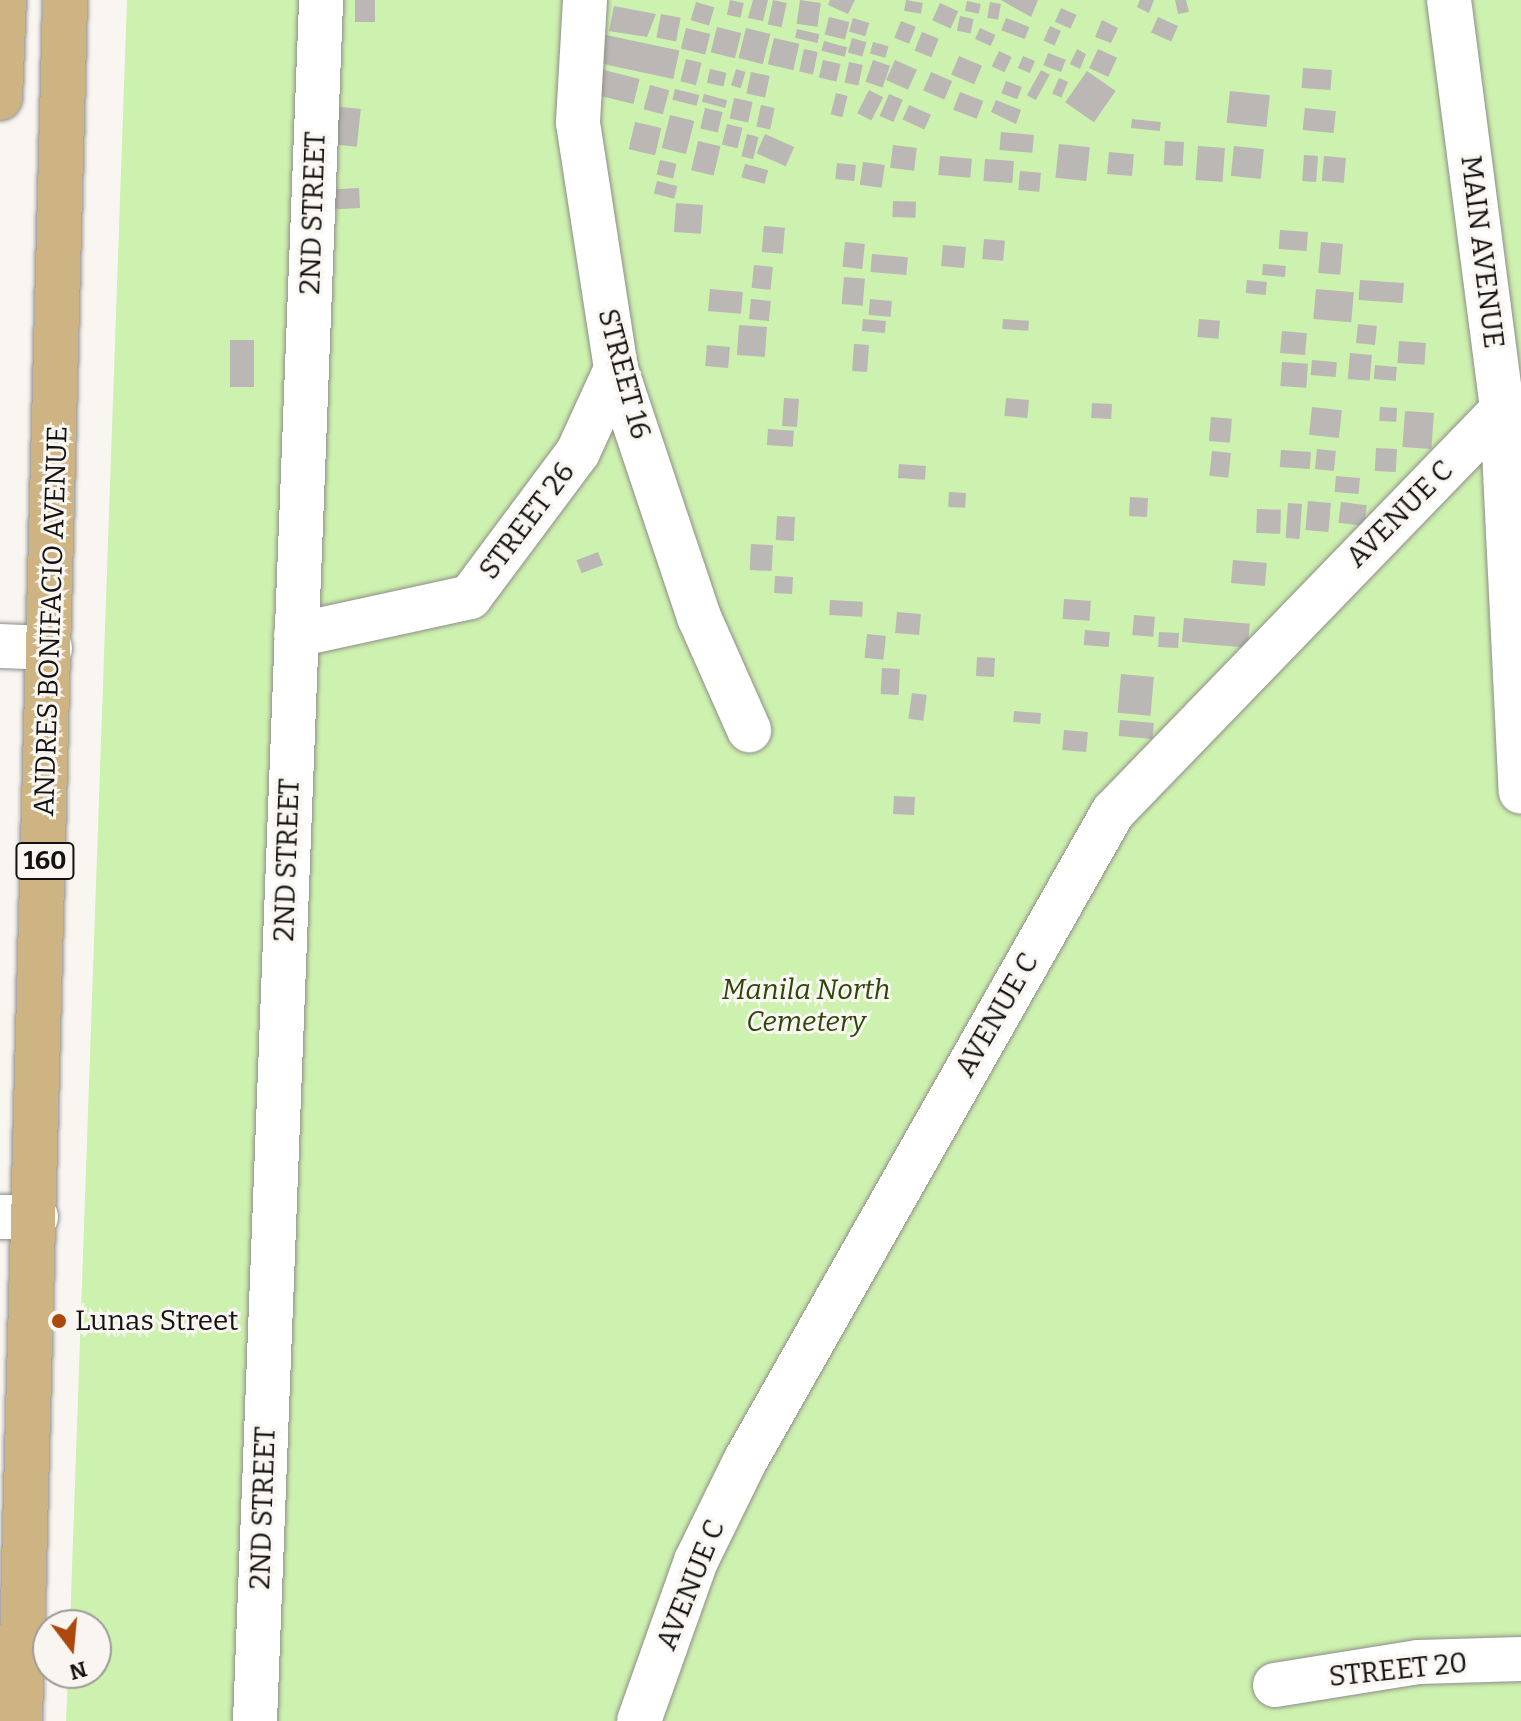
<!DOCTYPE html>
<html>
<head>
<meta charset="utf-8">
<style>
  body { margin:0 }
  #map { position:relative; width:1521px; height:1721px; overflow:hidden; background:#f9f6f2; font-family:Bitter,serif }
  div>[style] { position:absolute }
  [style*='--x'] { left:calc(var(--x)*1px); top:calc(var(--y)*1px); width:calc(var(--w)*1px); rotate:calc(var(--a)*1deg) }
  .green>* { inset:0; background:#cdf1ae }
  .building>* { inset:0; background:#bab7b4; transform-origin:0 0 }
  .roads { filter:drop-shadow(0 0 2px #8f8d89) drop-shadow(0 0 2px #8f8d89) }
  .minor>* { height:44px; margin:-22px; padding:0 22px; transform-origin:22px; border-radius:22px; background:#fff }
  .major>* { height:44px; margin:-22px; padding:0 22px; transform-origin:22px; border-radius:22px; background:#cfb483 }
  .dots>* { width:22px; height:22px; translate:-50% -50%; box-sizing:border-box; border:4px solid #f9f6f2; border-radius:50% }
  span { translate:-50% -50%; white-space:nowrap; text-align:center; line-height:1.15; -webkit-text-stroke:6px #f9f6f2; paint-order:stroke }
  .shield-label span { padding:2px 6px; background:#f9f6f2; border:2px solid; border-radius:6px; -webkit-text-stroke-width:0 }
  .shield-label { font-size:26px; color:#131211; font-weight:700 }
  .street-label { font-size:28px; color:#131211 }
  .park-label { font-size:28px; color:#2b4607; font-style:italic }
  .poi-label { font-size:28px; color:#131211 }
  .left { translate:0 -50%; text-align:left }
  .north { position:absolute; left:32px; top:1609px; width:80px; height:80px; box-sizing:border-box; background:#f9f6f2; border:2px solid #9d9b98; border-radius:50%; rotate:164deg; font-size:22px; font-weight:700; line-height:32px; text-align:center; color:#131211 }
  .north::after { content:''; display:block; margin:auto; width:28px; height:36px; background:#ab490c; clip-path:polygon(50% 0,100% 100%,50% 72%,0 100%) }
</style>
</head>
<body>
<div id="map">
  <div class="green">
    <div style="clip-path:polygon(127px 0,1521px 0,1521px 1721px,66px 1721px,68px 1673px,96px 1673px,96px 1625px,70px 1625px)"></div>
  </div>
  <div class="building">
    <div style="left:355px;top:0;width:20px;height:22px"></div>
    <div style="left:730px;top:0;width:14px;height:15px;rotate:12deg"></div>
    <div style="clip-path:polygon(753px 0,768px 0,763px 21px,748px 18px)"></div>
    <div style="left:773px;top:0;width:14px;height:25px;rotate:12deg"></div>
    <div style="left:800px;top:0;width:21px;height:24px;rotate:8deg"></div>
    <div style="clip-path:polygon(830px 0,855px 0,848px 14px,828px 5px)"></div>
    <div style="left:906px;top:0;width:17px;height:11px;rotate:10deg"></div>
    <div style="clip-path:polygon(1001px 0,1038px 0,1031px 17px)"></div>
    <div style="clip-path:polygon(1140px 0,1154px 0,1149px 13px,1137px 7px)"></div>
    <div style="clip-path:polygon(1175px 0,1186px 0,1189px 12px,1178px 14px)"></div>
    <div style="left:967px;top:1px;width:14px;height:10px;rotate:12deg"></div>
    <div style="left:696px;top:2px;width:19px;height:19px;rotate:16deg"></div>
    <div style="left:990px;top:2px;width:11px;height:16px;rotate:10deg"></div>
    <div style="left:940px;top:3px;width:20px;height:19px;rotate:24deg"></div>
    <div style="clip-path:polygon(614px 6px,656px 14px,647px 37px,609px 31px)"></div>
    <div style="left:1061px;top:8px;width:17px;height:15px;rotate:24deg"></div>
    <div style="left:661px;top:14px;width:20px;height:24px;rotate:11deg"></div>
    <div style="left:960px;top:16px;width:14px;height:15px;rotate:12deg"></div>
    <div style="left:829px;top:17px;width:21px;height:18px;rotate:14deg"></div>
    <div style="left:1158px;top:17px;width:22px;height:17px;rotate:24deg"></div>
    <div style="left:853px;top:18px;width:17px;height:14px;rotate:17deg"></div>
    <div style="left:1006px;top:18px;width:25px;height:13px;rotate:21deg"></div>
    <div style="clip-path:polygon(1102px 20px,1118px 28px,1111px 43px,1095px 37px)"></div>
    <div style="left:901px;top:21px;width:16px;height:18px;rotate:22deg"></div>
    <div style="left:1050px;top:26px;width:12px;height:16px;rotate:24deg"></div>
    <div style="left:717px;top:27px;width:25px;height:26px;rotate:14deg"></div>
    <div style="left:686px;top:28px;width:25px;height:21px;rotate:14deg"></div>
    <div style="left:746px;top:28px;width:25px;height:31px;rotate:14deg"></div>
    <div style="left:980px;top:28px;width:17px;height:12px;rotate:24deg"></div>
    <div style="left:797px;top:29px;width:23px;height:9px;rotate:13deg"></div>
    <div style="left:922px;top:32px;width:18px;height:20px;rotate:22deg"></div>
    <div style="left:606px;top:35px;width:75px;height:29px;rotate:12deg"></div>
    <div style="left:774px;top:38px;width:26px;height:27px;rotate:13deg"></div>
    <div style="left:852px;top:38px;width:15px;height:15px;rotate:16deg"></div>
    <div style="left:824px;top:41px;width:24px;height:10px;rotate:15deg"></div>
    <div style="left:873px;top:42px;width:16px;height:12px;rotate:15deg"></div>
    <div style="left:804px;top:49px;width:14px;height:23px;rotate:12deg"></div>
    <div style="clip-path:polygon(1077px 49px,1086px 54px,1080px 69px,1070px 64px)"></div>
    <div style="left:1098px;top:49px;width:21px;height:21px;rotate:25deg"></div>
    <div style="left:999px;top:51px;width:14px;height:17px;rotate:25deg"></div>
    <div style="left:1048px;top:53px;width:19px;height:13px;rotate:21deg"></div>
    <div style="left:959px;top:56px;width:25px;height:20px;rotate:23deg"></div>
    <div style="left:1023px;top:56px;width:13px;height:13px;rotate:23deg"></div>
    <div style="left:686px;top:59px;width:16px;height:23px;rotate:14deg"></div>
    <div style="left:823px;top:60px;width:18px;height:18px;rotate:13deg"></div>
    <div style="left:873px;top:60px;width:18px;height:23px;rotate:19deg"></div>
    <div style="left:895px;top:60px;width:24px;height:22px;rotate:24deg"></div>
    <div style="left:849px;top:62px;width:14px;height:21px;rotate:12deg"></div>
    <div style="left:596px;top:68px;width:45px;height:26px;rotate:14deg"></div>
    <div style="left:1303px;top:68px;width:29px;height:20px;rotate:4deg"></div>
    <div style="left:710px;top:69px;width:17px;height:14px;rotate:13deg"></div>
    <div style="left:736px;top:69px;width:10px;height:17px;rotate:17deg"></div>
    <div style="left:1041px;top:70px;width:10px;height:29px;rotate:29deg"></div>
    <div style="left:1087px;top:71px;width:35px;height:38px;rotate:35deg"></div>
    <div style="left:751px;top:72px;width:19px;height:22px;rotate:12deg"></div>
    <div style="left:931px;top:72px;width:23px;height:20px;rotate:23deg"></div>
    <div style="left:1059px;top:78px;width:10px;height:17px;rotate:24deg"></div>
    <div style="left:1006px;top:81px;width:17px;height:13px;rotate:21deg"></div>
    <div style="left:650px;top:85px;width:20px;height:25px;rotate:15deg"></div>
    <div style="left:675px;top:89px;width:25px;height:11px;rotate:14deg"></div>
    <div style="left:869px;top:90px;width:16px;height:26px;rotate:27deg"></div>
    <div style="left:1230px;top:91px;width:40px;height:32px;rotate:6deg"></div>
    <div style="left:960px;top:92px;width:25px;height:19px;rotate:21deg"></div>
    <div style="left:836px;top:93px;width:12px;height:22px;rotate:14deg"></div>
    <div style="left:704px;top:94px;width:24px;height:8px;rotate:15deg"></div>
    <div style="left:889px;top:94px;width:15px;height:24px;rotate:23deg"></div>
    <div style="left:734px;top:98px;width:19px;height:21px;rotate:12deg"></div>
    <div style="clip-path:polygon(996px 100px,1021px 110px,1016px 124px,991px 112px)"></div>
    <div style="left:322px;top:105px;width:39px;height:38px;rotate:6deg"></div>
    <div style="left:761px;top:105px;width:14px;height:22px;rotate:12deg"></div>
    <div style="left:909px;top:105px;width:24px;height:16px;rotate:24deg"></div>
    <div style="left:705px;top:108px;width:18px;height:21px;rotate:13deg"></div>
    <div style="left:1305px;top:108px;width:31px;height:22px;rotate:6deg"></div>
    <div style="left:670px;top:115px;width:25px;height:34px;rotate:14deg"></div>
    <div style="left:1132px;top:119px;width:29px;height:9px;rotate:6deg"></div>
    <div style="left:635px;top:122px;width:27px;height:28px;rotate:13deg"></div>
    <div style="left:727px;top:124px;width:16px;height:21px;rotate:14deg"></div>
    <div style="left:1001px;top:132px;width:33px;height:18px;rotate:5deg"></div>
    <div style="left:747px;top:134px;width:12px;height:23px;rotate:14deg"></div>
    <div style="left:765px;top:134px;width:32px;height:21px;rotate:24deg"></div>
    <div style="left:698px;top:141px;width:23px;height:30px;rotate:13deg"></div>
    <div style="left:1165px;top:141px;width:19px;height:24px;rotate:3deg"></div>
    <div style="left:1059px;top:144px;width:31px;height:34px;rotate:6deg"></div>
    <div style="left:893px;top:145px;width:24px;height:23px;rotate:7deg"></div>
    <div style="left:1198px;top:146px;width:27px;height:34px;rotate:4deg"></div>
    <div style="left:1234px;top:146px;width:30px;height:30px;rotate:6deg"></div>
    <div style="left:1109px;top:152px;width:25px;height:22px;rotate:5deg"></div>
    <div style="left:1304px;top:155px;width:14px;height:26px;rotate:4deg"></div>
    <div style="left:940px;top:156px;width:32px;height:19px;rotate:5deg"></div>
    <div style="left:1324px;top:156px;width:22px;height:25px;rotate:5deg"></div>
    <div style="left:985px;top:159px;width:29px;height:22px;rotate:4deg"></div>
    <div style="left:660px;top:160px;width:17px;height:15px;rotate:13deg"></div>
    <div style="left:863px;top:162px;width:22px;height:23px;rotate:8deg"></div>
    <div style="left:837px;top:163px;width:19px;height:16px;rotate:6deg"></div>
    <div style="left:745px;top:164px;width:24px;height:14px;rotate:15deg"></div>
    <div style="left:1020px;top:171px;width:21px;height:19px;rotate:5deg"></div>
    <div style="left:657px;top:181px;width:21px;height:13px;rotate:14deg"></div>
    <div style="left:359px;top:188px;width:20px;height:44px;rotate:87deg"></div>
    <div style="left:893px;top:201px;width:23px;height:16px;rotate:2deg"></div>
    <div style="left:676px;top:203px;width:27px;height:29px;rotate:4deg"></div>
    <div style="left:764px;top:226px;width:21px;height:26px;rotate:5deg"></div>
    <div style="left:1280px;top:230px;width:28px;height:19px;rotate:4deg"></div>
    <div style="left:984px;top:239px;width:21px;height:20px;rotate:5deg"></div>
    <div style="left:845px;top:242px;width:20px;height:25px;rotate:6deg"></div>
    <div style="left:1321px;top:242px;width:22px;height:31px;rotate:5deg"></div>
    <div style="left:943px;top:245px;width:23px;height:21px;rotate:5deg"></div>
    <div style="left:872px;top:254px;width:36px;height:18px;rotate:5deg"></div>
    <div style="left:1263px;top:264px;width:23px;height:11px;rotate:5deg"></div>
    <div style="left:754px;top:265px;width:19px;height:23px;rotate:6deg"></div>
    <div style="left:844px;top:277px;width:21px;height:27px;rotate:5deg"></div>
    <div style="left:1247px;top:280px;width:20px;height:13px;rotate:6deg"></div>
    <div style="left:1360px;top:280px;width:44px;height:20px;rotate:4deg"></div>
    <div style="left:710px;top:289px;width:33px;height:22px;rotate:5deg"></div>
    <div style="left:1316px;top:289px;width:38px;height:30px;rotate:5deg"></div>
    <div style="left:751px;top:299px;width:20px;height:20px;rotate:6deg"></div>
    <div style="left:870px;top:299px;width:22px;height:16px;rotate:5deg"></div>
    <div style="left:863px;top:319px;width:23px;height:12px;rotate:5deg"></div>
    <div style="left:1003px;top:319px;width:26px;height:10px;rotate:4deg"></div>
    <div style="left:1199px;top:319px;width:21px;height:18px;rotate:5deg"></div>
    <div style="left:1358px;top:324px;width:19px;height:19px;rotate:6deg"></div>
    <div style="left:739px;top:325px;width:28px;height:30px;rotate:4deg"></div>
    <div style="left:1282px;top:331px;width:25px;height:22px;rotate:5deg"></div>
    <div style="left:230px;top:340px;width:24px;height:47px"></div>
    <div style="left:1399px;top:341px;width:27px;height:22px;rotate:4deg"></div>
    <div style="left:854px;top:344px;width:15px;height:27px;rotate:4deg"></div>
    <div style="left:707px;top:345px;width:23px;height:21px;rotate:5deg"></div>
    <div style="left:1350px;top:353px;width:22px;height:26px;rotate:5deg"></div>
    <div style="left:1312px;top:360px;width:25px;height:15px;rotate:5deg"></div>
    <div style="left:1282px;top:362px;width:26px;height:24px;rotate:4deg"></div>
    <div style="left:1375px;top:365px;width:22px;height:14px;rotate:5deg"></div>
    <div style="left:784px;top:398px;width:15px;height:28px;rotate:4deg"></div>
    <div style="left:1006px;top:398px;width:23px;height:18px;rotate:5deg"></div>
    <div style="left:1092px;top:403px;width:20px;height:15px;rotate:3deg"></div>
    <div style="left:1312px;top:407px;width:30px;height:28px;rotate:6deg"></div>
    <div style="left:1380px;top:407px;width:17px;height:14px;rotate:3deg"></div>
    <div style="left:1405px;top:411px;width:29px;height:36px;rotate:4deg"></div>
    <div style="left:1211px;top:417px;width:21px;height:24px;rotate:5deg"></div>
    <div style="left:768px;top:429px;width:26px;height:16px;rotate:4deg"></div>
    <div style="left:1376px;top:448px;width:21px;height:23px;rotate:3deg"></div>
    <div style="left:1317px;top:449px;width:19px;height:20px;rotate:6deg"></div>
    <div style="left:1281px;top:450px;width:30px;height:17px;rotate:4deg"></div>
    <div style="left:1212px;top:451px;width:19px;height:25px;rotate:6deg"></div>
    <div style="left:899px;top:464px;width:27px;height:14px;rotate:4deg"></div>
    <div style="left:1336px;top:476px;width:24px;height:16px;rotate:5deg"></div>
    <div style="left:949px;top:492px;width:17px;height:15px;rotate:3deg"></div>
    <div style="left:1130px;top:497px;width:18px;height:19px;rotate:3deg"></div>
    <div style="left:1308px;top:501px;width:23px;height:29px;rotate:5deg"></div>
    <div style="left:1341px;top:502px;width:26px;height:21px;rotate:7deg"></div>
    <div style="left:1288px;top:503px;width:14px;height:35px;rotate:4deg"></div>
    <div style="left:1257px;top:509px;width:24px;height:24px;rotate:2deg"></div>
    <div style="left:777px;top:516px;width:18px;height:24px;rotate:3deg"></div>
    <div style="left:751px;top:544px;width:22px;height:26px;rotate:3deg"></div>
    <div style="left:598px;top:552px;width:14px;height:23px;rotate:69deg"></div>
    <div style="left:1233px;top:560px;width:34px;height:23px;rotate:5deg"></div>
    <div style="left:775px;top:576px;width:18px;height:17px;rotate:3deg"></div>
    <div style="left:1064px;top:599px;width:27px;height:20px;rotate:4deg"></div>
    <div style="left:830px;top:600px;width:33px;height:15px;rotate:3deg"></div>
    <div style="left:897px;top:612px;width:24px;height:21px;rotate:5deg"></div>
    <div style="left:1134px;top:615px;width:21px;height:20px;rotate:5deg"></div>
    <div style="left:1184px;top:618px;width:66px;height:24px;rotate:5deg"></div>
    <div style="left:1085px;top:630px;width:25px;height:15px;rotate:5deg"></div>
    <div style="left:1159px;top:632px;width:20px;height:15px;rotate:3deg"></div>
    <div style="left:867px;top:634px;width:19px;height:24px;rotate:6deg"></div>
    <div style="left:977px;top:657px;width:18px;height:19px;rotate:3deg"></div>
    <div style="left:882px;top:668px;width:18px;height:26px;rotate:3deg"></div>
    <div style="left:1121px;top:674px;width:33px;height:39px;rotate:5deg"></div>
    <div style="left:912px;top:693px;width:15px;height:26px;rotate:8deg"></div>
    <div style="left:1014px;top:711px;width:27px;height:11px;rotate:4deg"></div>
    <div style="left:1120px;top:720px;width:34px;height:16px;rotate:5deg"></div>
    <div style="left:1064px;top:730px;width:24px;height:20px;rotate:5deg"></div>
    <div style="left:894px;top:796px;width:21px;height:18px;rotate:3deg"></div>
  </div>
  <div class="roads">
    <div class="minor">
      <div style="--x:585;--y:0;--w:123;--a:93.3"></div>
      <div style="--x:578;--y:123;--w:249;--a:81.2"></div>
      <div style="--x:616;--y:369;--w:262;--a:71.5"></div>
      <div style="--x:699;--y:617;--w:124;--a:66.1"></div>
      <div style="--x:1449;--y:0;--w:413;--a:82.6"></div>
      <div style="--x:1502;--y:410;--w:382;--a:87.2"></div>
      <div style="--x:296;--y:635;--w:178;--a:-12.3"></div>
      <div style="--x:470;--y:597;--w:181;--a:-53.3"></div>
      <div style="--x:578;--y:452;--w:91;--a:-65.4"></div>
      <div style="--x:0;--y:646;--w:50;--a:2.3"></div>
      <div style="--x:0;--y:1217;--w:36;--a:0"></div>
      <div style="--x:1275;--y:1685;--w:145;--a:-9.1"></div>
      <div style="--x:1418;--y:1662;--w:103;--a:-1.7"></div>
      <div style="--x:255;--y:1721;--w:1722;--a:-87.8"></div>
      <div style="--x:639;--y:1721;--w:170;--a:-70.4"></div>
      <div style="--x:696;--y:1561;--w:111;--a:-63.9"></div>
      <div style="--x:745;--y:1461;--w:746;--a:-60.45"></div>
      <div style="--x:1113;--y:812;--w:559;--a:-45.94"></div>
      <div style="--x:1502;--y:410;--w:26;--a:43"></div>
    </div>
    <div class="major">
      <div style="--x:0;--y:98;--w:98;--a:-87.7"></div>
      <div style="--x:20;--y:1721;--w:1722;--a:-88.5"></div>
    </div>
  </div>
  <div class="dots">
    <div style="left:59px;top:1321px;background:#ab490c"></div>
  </div>
  <div class="shield-label">
    <span style="left:45px;top:861px">160</span>
  </div>
  <div class="street-label">
    <span style="left:313px;top:213px;rotate:-88deg">2ND STREET</span>
    <span style="left:1482px;top:252px;rotate:83deg">MAIN AVENUE</span>
    <span style="left:624px;top:374px;rotate:75deg">STREET 16</span>
    <span style="left:1400px;top:514px;rotate:-45deg">AVENUE C</span>
    <span style="left:527px;top:521px;rotate:-53deg">STREET 26</span>
    <span style="left:51px;top:621px;rotate:-88deg">ANDRES BONIFACIO AVENUE</span>
    <span style="left:287px;top:860px;rotate:-88deg">2ND STREET</span>
    <span style="left:997px;top:1015px;rotate:-60deg">AVENUE C</span>
    <span style="left:263px;top:1508px;rotate:-88deg">2ND STREET</span>
    <span style="left:691px;top:1585px;rotate:-68deg">AVENUE C</span>
    <span style="left:1398px;top:1670px;rotate:-6deg">STREET 20</span>
  </div>
  <div class="park-label">
    <span style="left:806px;top:1006px">Manila North<br>Cemetery</span>
  </div>
  <div class="poi-label">
    <span class="left" style="left:75px;top:1321px">Lunas Street</span>
  </div>
  <div class="north">N</div>
</div>
</body>
</html>
